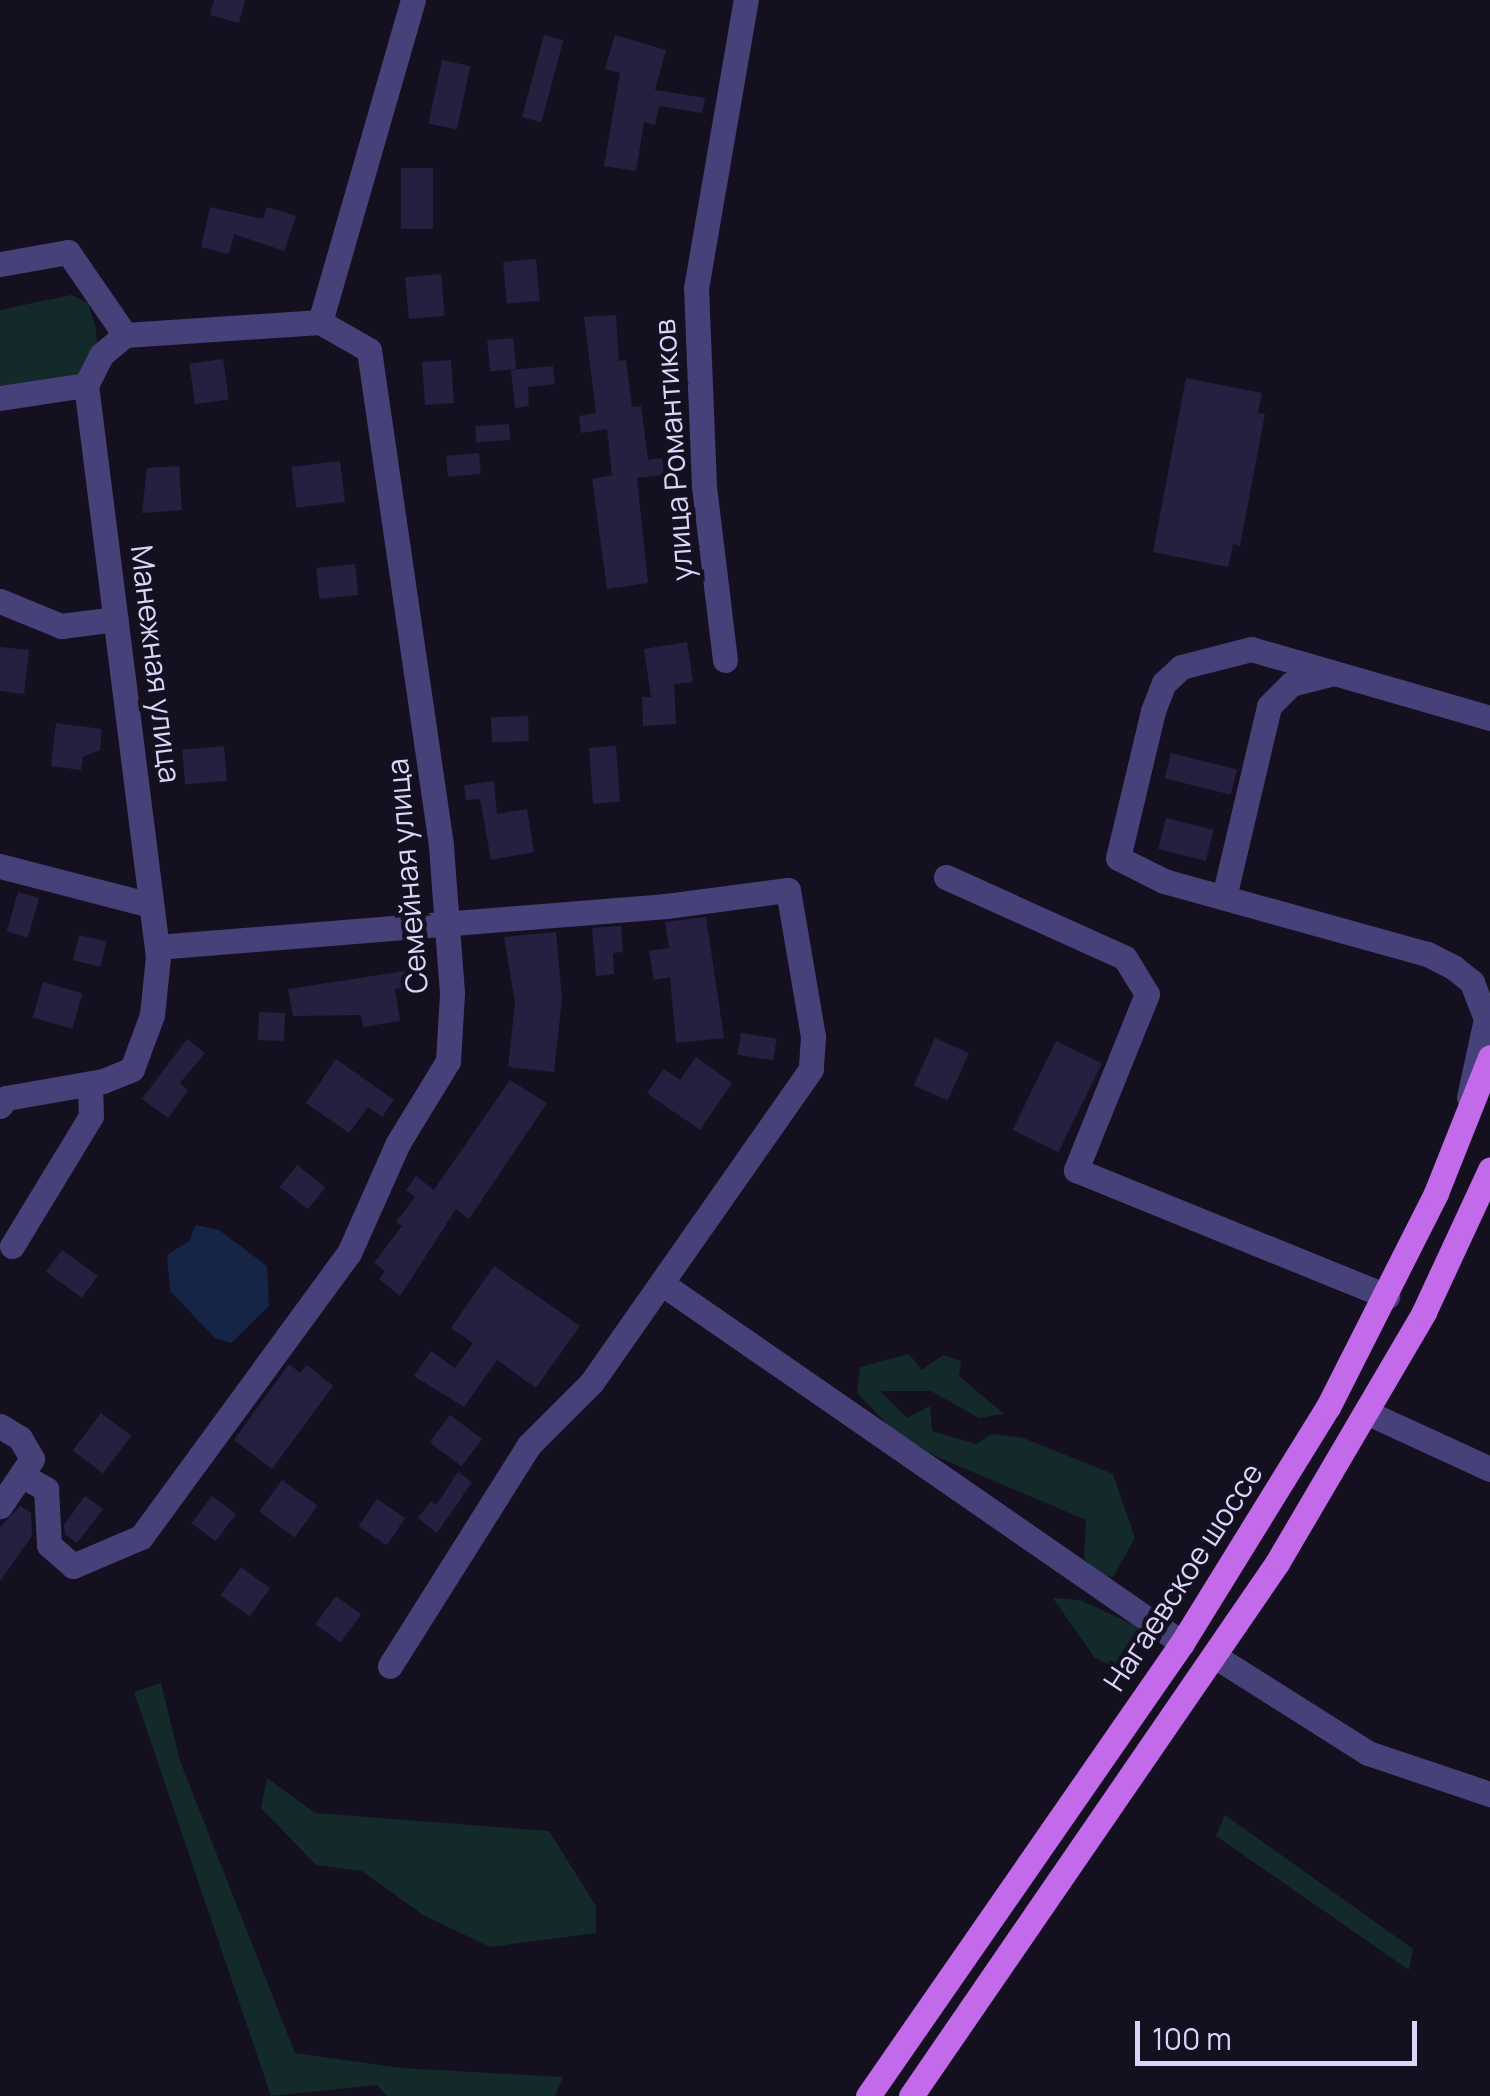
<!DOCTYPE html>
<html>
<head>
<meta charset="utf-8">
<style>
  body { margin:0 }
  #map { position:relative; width:1490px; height:2096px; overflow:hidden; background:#141020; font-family:Manrope,sans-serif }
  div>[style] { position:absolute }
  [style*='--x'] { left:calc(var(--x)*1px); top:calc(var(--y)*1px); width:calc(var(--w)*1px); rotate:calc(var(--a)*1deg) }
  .green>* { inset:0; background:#142929 }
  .water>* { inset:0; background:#162545 }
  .building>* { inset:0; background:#271f3f; transform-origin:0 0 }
  .minor>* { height:25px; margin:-12.5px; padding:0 12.5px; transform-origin:12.5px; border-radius:12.5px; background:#474179 }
  .major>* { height:25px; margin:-12.5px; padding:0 12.5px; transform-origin:12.5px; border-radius:12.5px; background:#c36aeb }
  span { translate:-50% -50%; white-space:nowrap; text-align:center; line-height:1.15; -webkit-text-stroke:9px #141020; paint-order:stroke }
  .street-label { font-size:30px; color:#dbd5f9 }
  .scale { position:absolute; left:1135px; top:2021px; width:282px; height:45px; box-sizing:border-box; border:5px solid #dbd5f9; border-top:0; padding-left:12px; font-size:30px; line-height:35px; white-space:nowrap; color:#dbd5f9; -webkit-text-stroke:8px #141020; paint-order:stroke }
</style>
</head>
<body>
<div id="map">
  <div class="green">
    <div style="clip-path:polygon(71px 295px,88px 303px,96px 328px,97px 343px,82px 370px,68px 382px,0 386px,0 310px)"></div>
    <div style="clip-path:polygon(909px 1354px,922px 1370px,943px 1355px,961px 1361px,959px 1376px,1004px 1414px,979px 1418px,931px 1391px,880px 1391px,907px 1418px,930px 1406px,932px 1431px,976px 1444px,992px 1434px,1023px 1438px,1113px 1474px,1135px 1538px,1113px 1577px,1098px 1575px,1084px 1558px,1086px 1520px,935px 1456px,891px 1428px,857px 1393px,860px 1367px)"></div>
    <div style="clip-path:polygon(1053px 1598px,1080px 1600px,1134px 1625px,1142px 1632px,1126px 1663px,1113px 1667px,1094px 1657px)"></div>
    <div style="clip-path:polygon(161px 1683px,180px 1761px,295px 2053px,401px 2068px,563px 2077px,555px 2096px,387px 2096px,377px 2085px,271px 2096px,134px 1692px)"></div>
    <div style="clip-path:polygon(267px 1778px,315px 1813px,549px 1831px,596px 1906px,596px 1933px,490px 1947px,423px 1915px,362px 1871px,316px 1865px,261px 1808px)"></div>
    <div style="clip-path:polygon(1225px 1815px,1413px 1949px,1409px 1970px,1216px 1836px)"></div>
  </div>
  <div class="water">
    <div style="clip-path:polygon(196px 1225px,219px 1230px,267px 1266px,269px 1306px,231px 1343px,215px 1338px,170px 1291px,167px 1255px,189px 1241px)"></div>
  </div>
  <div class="building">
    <div style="clip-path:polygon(214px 0,245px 0,239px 23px,210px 15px)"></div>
    <div style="left:544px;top:35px;width:20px;height:85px;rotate:15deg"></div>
    <div style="clip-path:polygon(615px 35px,666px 50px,655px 90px,705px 98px,702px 113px,659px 106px,655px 125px,644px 122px,636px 171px,604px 166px,620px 73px,605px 69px)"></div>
    <div style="left:442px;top:60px;width:29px;height:65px;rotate:12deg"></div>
    <div style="left:401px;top:168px;width:32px;height:61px"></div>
    <div style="clip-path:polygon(210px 207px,263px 219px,267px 207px,296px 216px,284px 251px,234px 234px,229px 254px,201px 247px)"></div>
    <div style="left:536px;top:259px;width:42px;height:33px;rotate:85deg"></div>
    <div style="left:441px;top:274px;width:42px;height:36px;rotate:85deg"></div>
    <div style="clip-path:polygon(616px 315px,619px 361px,626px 360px,632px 407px,641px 406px,648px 460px,662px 458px,664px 475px,637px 478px,648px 583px,607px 589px,592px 479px,612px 475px,607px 429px,581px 433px,579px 416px,596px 413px,584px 317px)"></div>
    <div style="left:513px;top:338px;width:31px;height:26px;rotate:84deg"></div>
    <div style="left:223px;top:359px;width:41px;height:34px;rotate:82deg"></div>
    <div style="left:451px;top:360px;width:43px;height:29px;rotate:86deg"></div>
    <div style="clip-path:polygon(553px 366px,555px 384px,528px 387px,529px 406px,515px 408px,511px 370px)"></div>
    <div style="clip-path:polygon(1186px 378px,1262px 393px,1258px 413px,1265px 414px,1240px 546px,1233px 544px,1228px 567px,1153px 552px)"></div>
    <div style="left:509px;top:424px;width:16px;height:34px;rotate:86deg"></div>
    <div style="left:479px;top:453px;width:21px;height:33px;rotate:85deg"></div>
    <div style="left:340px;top:461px;width:41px;height:49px;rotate:83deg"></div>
    <div style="clip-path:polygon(179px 466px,182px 510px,142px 513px,147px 468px)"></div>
    <div style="left:355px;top:564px;width:31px;height:39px;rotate:84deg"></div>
    <div style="clip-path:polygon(687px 642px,693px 682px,674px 684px,676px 724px,643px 726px,642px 697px,651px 697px,644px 649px)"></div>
    <div style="clip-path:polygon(0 647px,29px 650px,24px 694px,0 691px)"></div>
    <div style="left:528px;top:716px;width:25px;height:37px;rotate:88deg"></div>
    <div style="clip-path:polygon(56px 723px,102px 729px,100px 750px,83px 757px,81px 770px,51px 766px)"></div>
    <div style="left:224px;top:746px;width:35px;height:42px;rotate:85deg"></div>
    <div style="left:616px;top:746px;width:56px;height:27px;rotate:86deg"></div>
    <div style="left:1171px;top:753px;width:68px;height:26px;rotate:14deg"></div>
    <div style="clip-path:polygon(494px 781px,497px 814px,527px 809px,534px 852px,491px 860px,480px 799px,466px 800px,464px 785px)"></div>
    <div style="left:1166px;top:818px;width:49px;height:32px;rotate:14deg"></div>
    <div style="left:18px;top:892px;width:22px;height:41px;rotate:16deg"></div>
    <div style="clip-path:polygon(706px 917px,724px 1038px,676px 1043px,670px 977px,654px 980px,649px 951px,669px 948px,665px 922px)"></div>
    <div style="clip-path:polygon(621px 926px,623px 952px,613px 953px,614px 974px,596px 976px,592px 928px)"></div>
    <div style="clip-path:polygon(556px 932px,562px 999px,554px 1072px,508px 1067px,515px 1003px,504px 937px)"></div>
    <div style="left:79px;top:935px;width:28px;height:26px;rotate:13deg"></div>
    <div style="clip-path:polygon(405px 971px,408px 987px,395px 989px,400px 1021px,363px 1027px,361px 1015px,293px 1016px,288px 989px)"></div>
    <div style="left:43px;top:982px;width:41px;height:37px;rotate:16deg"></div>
    <div style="left:259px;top:1012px;width:26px;height:28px;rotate:2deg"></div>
    <div style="left:741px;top:1033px;width:36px;height:22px;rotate:9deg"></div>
    <div style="left:935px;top:1038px;width:37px;height:52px;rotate:24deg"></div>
    <div style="clip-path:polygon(187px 1039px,205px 1053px,180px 1083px,188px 1090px,168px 1118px,142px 1099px)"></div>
    <div style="left:1056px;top:1041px;width:51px;height:99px;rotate:26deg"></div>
    <div style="clip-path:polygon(696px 1057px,732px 1083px,700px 1130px,647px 1093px,664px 1069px,680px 1080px)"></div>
    <div style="clip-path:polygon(336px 1059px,394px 1100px,382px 1117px,368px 1107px,349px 1133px,306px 1103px)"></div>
    <div style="clip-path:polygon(510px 1080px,547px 1103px,469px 1219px,456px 1209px,400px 1296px,379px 1279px,385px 1271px,374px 1263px,402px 1226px,396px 1222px,415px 1197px,406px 1190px,416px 1176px,434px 1190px)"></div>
    <div style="left:297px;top:1165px;width:36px;height:28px;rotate:38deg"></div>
    <div style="left:62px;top:1250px;width:44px;height:27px;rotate:36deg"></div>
    <div style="clip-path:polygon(494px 1266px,580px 1326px,536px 1388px,497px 1360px,464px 1407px,414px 1376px,431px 1351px,455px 1368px,473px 1343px,451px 1328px)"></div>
    <div style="clip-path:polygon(289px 1364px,300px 1373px,307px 1365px,333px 1386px,272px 1469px,234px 1440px)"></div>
    <div style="left:101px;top:1413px;width:38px;height:47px;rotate:37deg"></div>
    <div style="left:450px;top:1415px;width:40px;height:34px;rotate:37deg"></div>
    <div style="clip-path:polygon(458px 1472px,472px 1482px,437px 1533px,418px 1518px,431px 1501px,436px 1505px)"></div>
    <div style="left:282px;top:1480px;width:44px;height:39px;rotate:36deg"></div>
    <div style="clip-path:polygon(85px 1496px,103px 1509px,77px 1543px,65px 1534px,64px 1525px)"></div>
    <div style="left:212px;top:1496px;width:30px;height:34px;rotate:37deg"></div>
    <div style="left:377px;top:1499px;width:34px;height:33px;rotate:34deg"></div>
    <div style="clip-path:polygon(20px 1506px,31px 1513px,32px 1536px,0 1581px,0 1527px)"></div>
    <div style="left:241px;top:1567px;width:36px;height:35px;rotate:36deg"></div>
    <div style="left:336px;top:1596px;width:31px;height:35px;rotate:36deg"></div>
  </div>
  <div class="minor">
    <div style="--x:0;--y:264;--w:69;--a:-10"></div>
    <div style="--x:68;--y:252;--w:101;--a:55.5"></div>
    <div style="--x:0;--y:398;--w:87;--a:-8.6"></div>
    <div style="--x:0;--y:601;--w:66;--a:22.3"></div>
    <div style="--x:61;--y:626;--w:55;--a:-7.3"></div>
    <div style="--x:725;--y:660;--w:175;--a:-96.9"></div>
    <div style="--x:704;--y:486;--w:198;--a:-92.3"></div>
    <div style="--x:696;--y:288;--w:292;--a:-80.2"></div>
    <div style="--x:0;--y:866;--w:156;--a:14.5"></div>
    <div style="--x:946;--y:877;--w:196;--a:24.3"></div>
    <div style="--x:1125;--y:958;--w:42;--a:58.6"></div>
    <div style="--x:1147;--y:994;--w:190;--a:112"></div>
    <div style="--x:1076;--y:1170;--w:336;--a:22.1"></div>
    <div style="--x:1224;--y:897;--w:196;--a:-76.7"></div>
    <div style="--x:1269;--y:706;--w:31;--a:-45"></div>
    <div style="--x:1291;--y:684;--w:40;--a:-14.4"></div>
    <div style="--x:157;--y:947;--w:511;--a:-4.61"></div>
    <div style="--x:666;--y:906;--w:123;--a:-7.5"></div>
    <div style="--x:788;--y:890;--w:149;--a:80.3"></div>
    <div style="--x:813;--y:1037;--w:32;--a:94"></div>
    <div style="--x:811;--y:1069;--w:383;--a:125"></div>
    <div style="--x:591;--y:1383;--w:88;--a:135"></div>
    <div style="--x:529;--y:1445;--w:261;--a:122.2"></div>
    <div style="--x:1469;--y:1097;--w:80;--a:-77.7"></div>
    <div style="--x:1486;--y:1019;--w:40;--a:-111"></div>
    <div style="--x:1472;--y:982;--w:24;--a:-142"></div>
    <div style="--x:1453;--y:967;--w:29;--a:-153"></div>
    <div style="--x:1427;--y:954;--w:273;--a:-164.5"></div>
    <div style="--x:1164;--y:881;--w:51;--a:-153.4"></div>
    <div style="--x:1118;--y:858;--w:151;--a:-76.6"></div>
    <div style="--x:1153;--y:711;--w:30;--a:-69"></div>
    <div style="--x:1164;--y:683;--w:23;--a:-43"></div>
    <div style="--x:1181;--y:667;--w:72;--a:-14.4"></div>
    <div style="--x:1251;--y:649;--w:249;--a:16.1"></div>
    <div style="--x:0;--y:1106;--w:10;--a:-53"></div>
    <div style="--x:6;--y:1098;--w:98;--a:-9.9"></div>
    <div style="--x:103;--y:1081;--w:31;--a:-22"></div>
    <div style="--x:132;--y:1069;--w:58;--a:-69.7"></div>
    <div style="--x:152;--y:1015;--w:58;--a:-84.1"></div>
    <div style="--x:158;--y:957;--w:577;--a:-97.17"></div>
    <div style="--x:86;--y:385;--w:34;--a:-63"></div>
    <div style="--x:101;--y:355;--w:31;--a:-40"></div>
    <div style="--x:125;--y:335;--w:195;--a:-3.8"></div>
    <div style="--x:12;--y:1246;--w:152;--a:-58.7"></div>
    <div style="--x:91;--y:1116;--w:32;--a:-92"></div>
    <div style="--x:664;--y:1285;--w:630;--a:34.65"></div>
    <div style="--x:1368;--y:1413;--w:134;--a:24.7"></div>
    <div style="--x:0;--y:1426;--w:23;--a:31"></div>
    <div style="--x:20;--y:1438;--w:24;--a:60"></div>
    <div style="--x:32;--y:1459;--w:57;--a:124.2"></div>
    <div style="--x:21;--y:1475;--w:29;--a:29"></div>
    <div style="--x:46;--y:1489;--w:56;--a:86.9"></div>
    <div style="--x:49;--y:1545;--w:32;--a:41"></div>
    <div style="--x:73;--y:1566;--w:74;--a:-23.1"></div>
    <div style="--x:141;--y:1537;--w:352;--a:-53.8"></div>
    <div style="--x:349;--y:1253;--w:120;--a:-66"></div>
    <div style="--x:398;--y:1143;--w:96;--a:-58.6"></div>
    <div style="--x:448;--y:1061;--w:68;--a:-86.6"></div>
    <div style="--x:452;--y:993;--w:148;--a:-94.3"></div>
    <div style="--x:441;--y:845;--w:500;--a:-98.28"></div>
    <div style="--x:369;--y:350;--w:56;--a:-150.3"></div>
    <div style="--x:320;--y:322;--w:335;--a:-73.9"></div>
    <div style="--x:1216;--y:1657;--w:180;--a:32.3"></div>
    <div style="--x:1368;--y:1753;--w:129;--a:18.6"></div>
  </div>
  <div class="major">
    <div style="--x:868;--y:2096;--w:551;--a:-55.27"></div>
    <div style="--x:1182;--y:1643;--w:278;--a:-58.3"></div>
    <div style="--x:1328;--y:1407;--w:240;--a:-63.2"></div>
    <div style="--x:1436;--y:1193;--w:146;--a:-68.3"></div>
    <div style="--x:911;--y:2096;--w:647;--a:-55.52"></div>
    <div style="--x:1277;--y:1563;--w:291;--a:-59.6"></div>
    <div style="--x:1424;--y:1312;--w:157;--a:-65.1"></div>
  </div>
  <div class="street-label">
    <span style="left:673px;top:450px;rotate:-94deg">улица Романтиков</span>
    <span style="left:156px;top:664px;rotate:83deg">Манежная улица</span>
    <span style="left:407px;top:876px;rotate:-95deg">Семейная улица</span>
    <span style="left:1183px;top:1577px;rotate:-57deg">Нагаевское шоссе</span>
  </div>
  <div class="scale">100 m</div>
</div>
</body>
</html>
